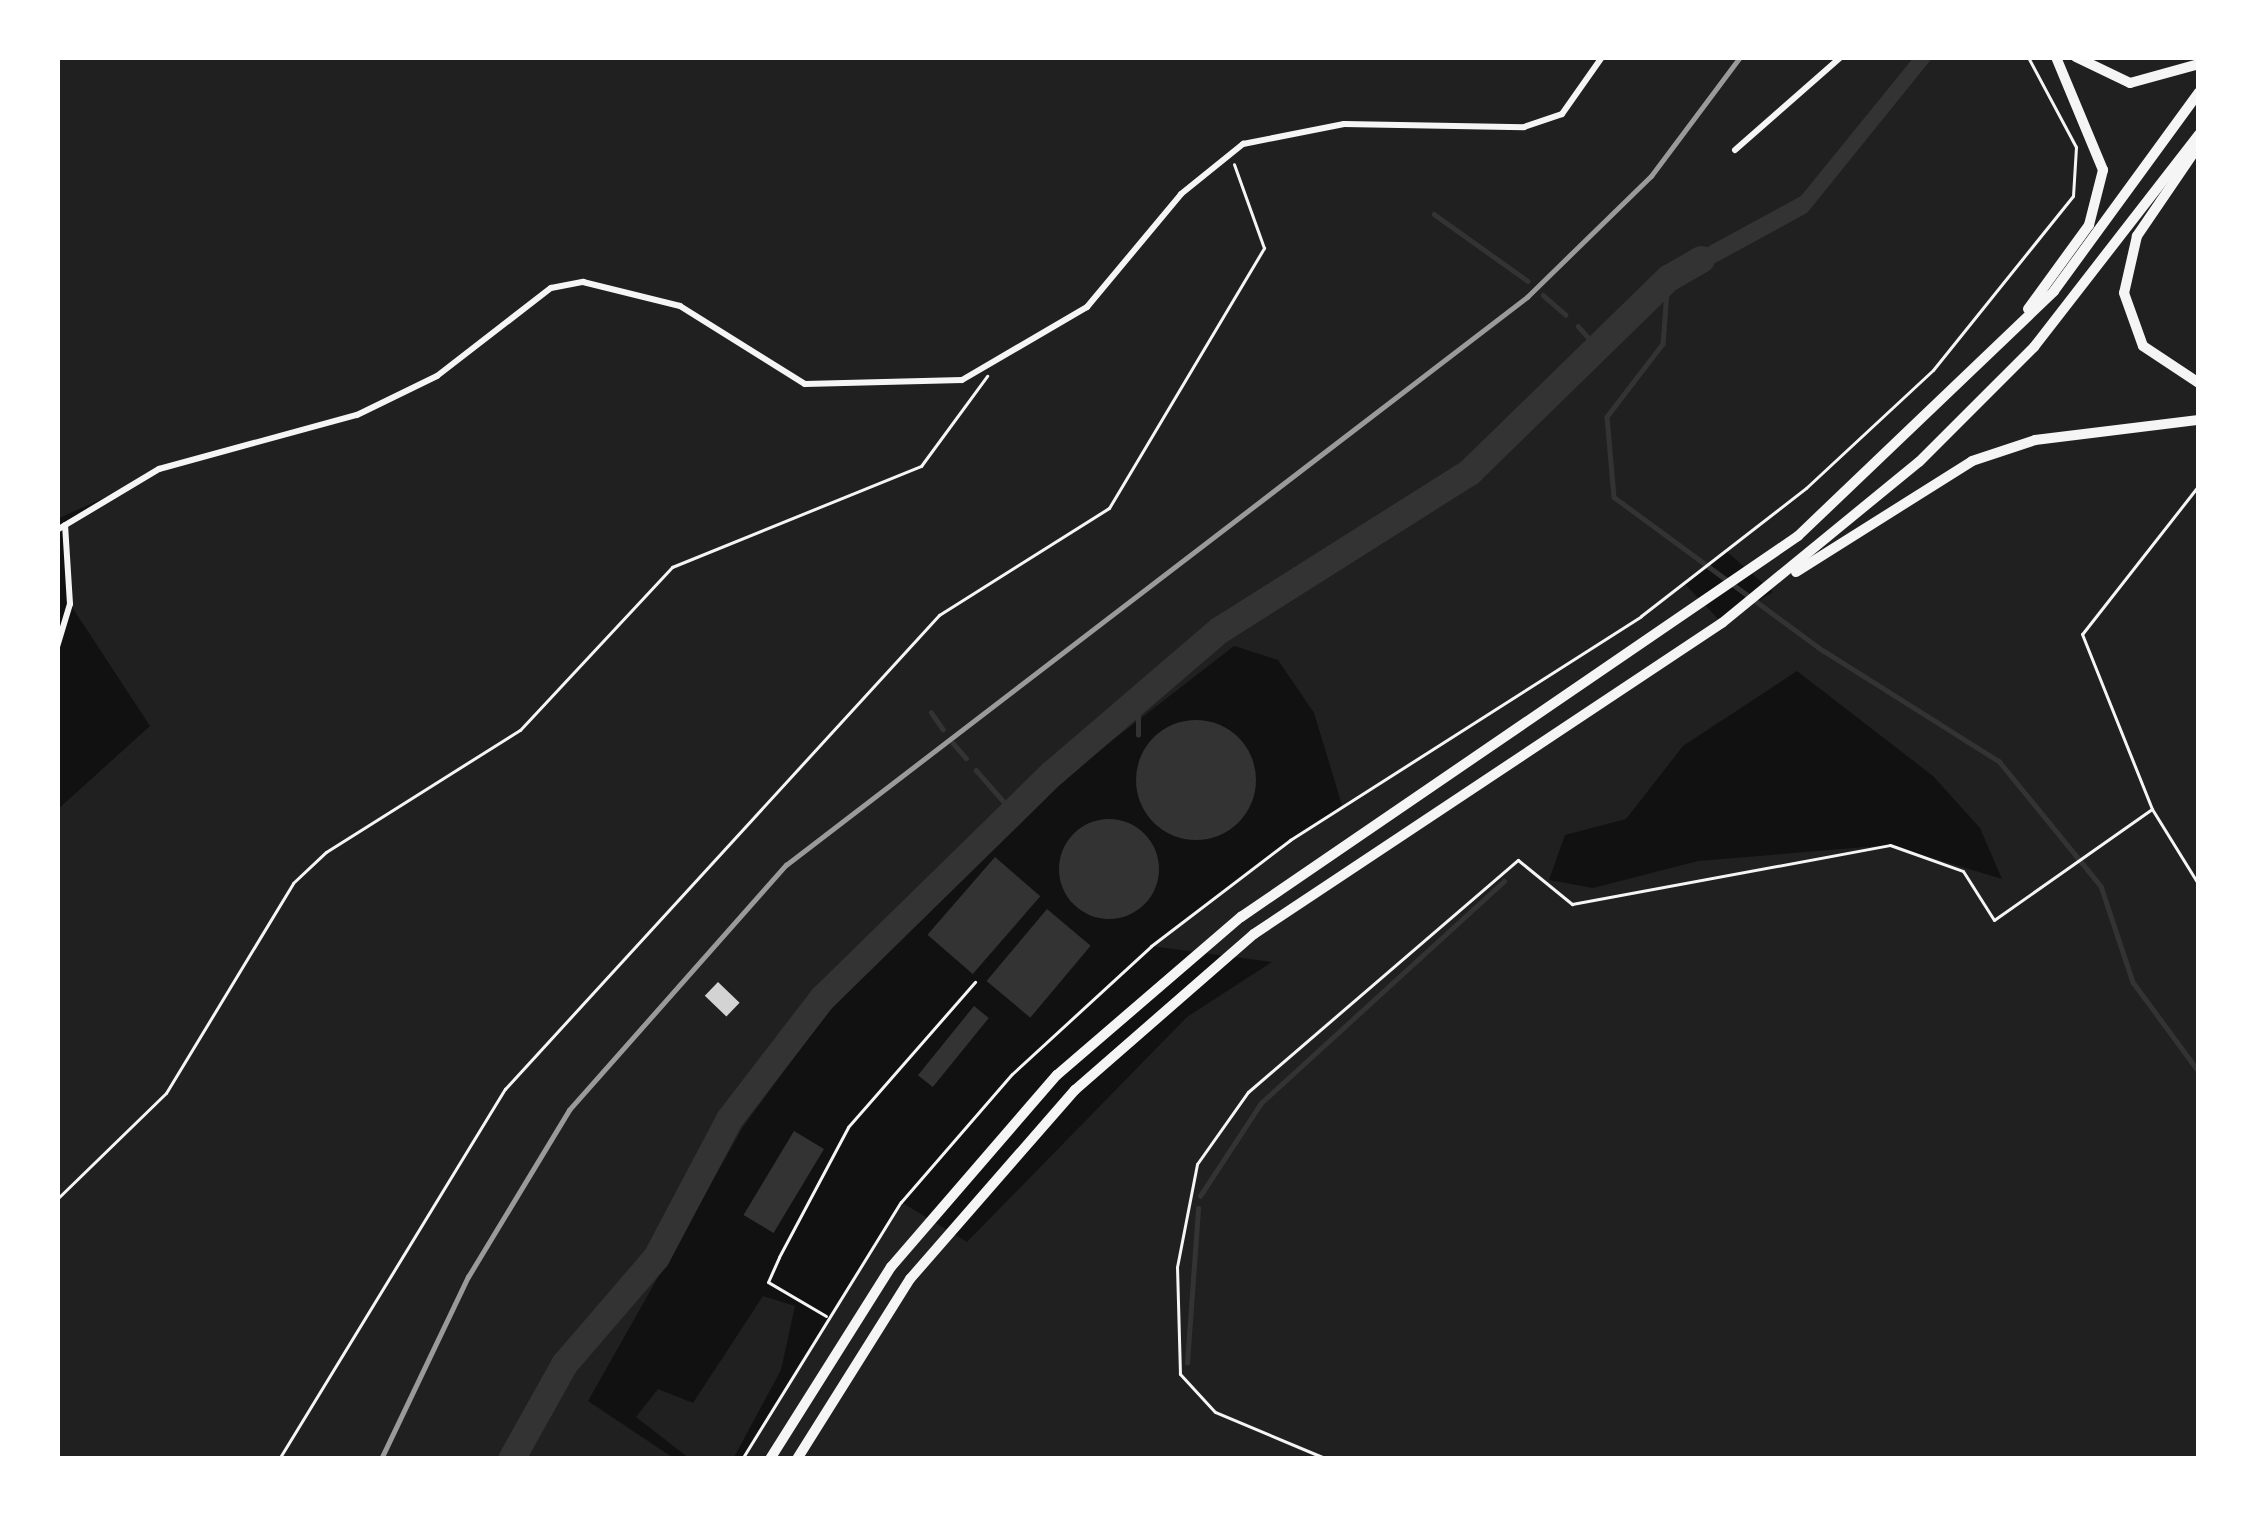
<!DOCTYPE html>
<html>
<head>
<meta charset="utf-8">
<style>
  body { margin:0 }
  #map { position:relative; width:2256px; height:1516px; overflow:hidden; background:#111; font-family:Ubuntu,sans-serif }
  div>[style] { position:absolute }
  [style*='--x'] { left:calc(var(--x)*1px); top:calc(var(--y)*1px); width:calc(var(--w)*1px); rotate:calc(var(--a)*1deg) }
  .green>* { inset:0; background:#202020 }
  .water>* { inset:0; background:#333; transform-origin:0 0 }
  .round { border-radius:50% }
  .stream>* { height:4.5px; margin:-2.25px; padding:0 2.25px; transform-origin:2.25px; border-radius:2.25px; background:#333 }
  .river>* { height:27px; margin:-13.5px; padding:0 13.5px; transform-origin:13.5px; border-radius:13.5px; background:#333 }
  .building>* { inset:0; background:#d3d3d3; transform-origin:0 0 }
  .path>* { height:3px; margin:-1.5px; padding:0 1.5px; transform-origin:1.5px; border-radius:1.5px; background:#f5f5f5 }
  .minor>* { height:6px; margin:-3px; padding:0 3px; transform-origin:3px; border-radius:3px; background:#f5f5f5 }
  .trunk>* { height:10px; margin:-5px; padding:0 5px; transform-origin:5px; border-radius:5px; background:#f5f5f5 }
  .rail>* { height:4.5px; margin:-2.25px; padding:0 2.25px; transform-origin:2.25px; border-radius:2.25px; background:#9a9a9a }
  span { translate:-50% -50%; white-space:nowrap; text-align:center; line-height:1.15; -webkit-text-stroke:10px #fff; paint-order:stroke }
  .frame { position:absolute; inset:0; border:60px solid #fff; pointer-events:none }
</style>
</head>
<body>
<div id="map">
  <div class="green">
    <div style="clip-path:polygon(evenodd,57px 57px,2199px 57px,2199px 1459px,743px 1459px,901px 1202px,967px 1242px,1187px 1017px,1272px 962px,1151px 946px,1342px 805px,1314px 713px,1278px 660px,1234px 646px,1069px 774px,950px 889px,828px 1011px,743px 1127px,588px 1401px,675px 1459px,57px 1459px,57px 810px,150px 726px,70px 604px,65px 525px,126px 488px,57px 519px,57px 57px,1726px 551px,1773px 592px,1722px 623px,1684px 583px,1726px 551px,57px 57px,1797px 671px,1933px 776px,1980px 828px,2002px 879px,1890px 845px,1698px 861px,1593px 888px,1549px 880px,1565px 835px,1626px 819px,1683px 746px,1797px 671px)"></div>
    <div style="clip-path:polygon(763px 1296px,795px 1306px,781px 1370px,733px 1459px,690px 1459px,636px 1417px,658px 1389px,693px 1403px)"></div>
  </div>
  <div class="water">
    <div style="clip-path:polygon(1914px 57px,1933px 57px,1807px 213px,1673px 286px,1667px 269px,1801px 196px)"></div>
    <div class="round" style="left:1136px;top:720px;width:120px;height:120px"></div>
    <div class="round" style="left:1059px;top:819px;width:100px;height:100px"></div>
    <div style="left:995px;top:857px;width:60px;height:103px;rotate:41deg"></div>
    <div style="left:1047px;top:909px;width:57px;height:94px;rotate:40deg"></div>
    <div style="left:974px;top:1006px;width:19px;height:89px;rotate:39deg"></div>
    <div style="left:794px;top:1131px;width:35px;height:98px;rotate:31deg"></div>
  </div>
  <div class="stream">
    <div style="--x:1434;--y:214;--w:115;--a:35.5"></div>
    <div style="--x:1668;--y:278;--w:66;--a:94.3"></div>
    <div style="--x:1663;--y:344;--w:92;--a:127.5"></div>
    <div style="--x:1607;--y:417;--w:80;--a:85"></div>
    <div style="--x:1614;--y:497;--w:260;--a:36.3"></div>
    <div style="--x:1824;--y:651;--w:207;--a:32.2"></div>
    <div style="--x:1999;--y:761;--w:161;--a:50.8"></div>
    <div style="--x:2101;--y:886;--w:101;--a:71.6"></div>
    <div style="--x:2133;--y:982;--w:112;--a:53.7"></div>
    <div style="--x:1543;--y:295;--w:30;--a:41"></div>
    <div style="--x:1578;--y:326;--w:31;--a:48"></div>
    <div style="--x:931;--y:712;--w:21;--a:55"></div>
    <div style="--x:1138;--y:735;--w:35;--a:-90"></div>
    <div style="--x:953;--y:743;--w:20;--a:49"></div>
    <div style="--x:976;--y:770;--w:55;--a:48.7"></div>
    <div style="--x:1200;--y:1196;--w:111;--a:-56.7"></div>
    <div style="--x:1261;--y:1103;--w:329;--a:-42.4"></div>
    <div style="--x:1187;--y:1363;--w:155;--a:-85.9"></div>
  </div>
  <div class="river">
    <div style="--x:511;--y:1459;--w:109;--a:-60.8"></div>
    <div style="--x:564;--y:1364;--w:141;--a:-49.3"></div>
    <div style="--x:656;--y:1257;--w:156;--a:-62.1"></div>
    <div style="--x:729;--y:1119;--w:153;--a:-52.5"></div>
    <div style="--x:822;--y:998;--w:322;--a:-44.4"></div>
    <div style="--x:1052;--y:773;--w:220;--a:-40.6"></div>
    <div style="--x:1219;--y:630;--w:296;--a:-32.3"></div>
    <div style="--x:1469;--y:472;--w:278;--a:-44.3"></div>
    <div style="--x:1668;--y:278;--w:38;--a:-30"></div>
  </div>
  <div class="building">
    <div style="left:718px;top:982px;width:30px;height:19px;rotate:44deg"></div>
  </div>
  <div class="path">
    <div style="--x:2199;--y:485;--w:189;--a:128.1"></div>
    <div style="--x:2082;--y:634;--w:188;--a:68.2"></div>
    <div style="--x:2152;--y:809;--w:89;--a:58.3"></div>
    <div style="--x:57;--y:1199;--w:152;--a:-44.2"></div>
    <div style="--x:166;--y:1093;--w:245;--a:-58.8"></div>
    <div style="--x:293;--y:883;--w:45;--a:-43.2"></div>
    <div style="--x:326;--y:852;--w:229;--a:-32.2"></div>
    <div style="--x:520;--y:730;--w:223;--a:-47"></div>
    <div style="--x:672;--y:567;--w:269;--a:-22.1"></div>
    <div style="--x:921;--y:466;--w:112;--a:-53.7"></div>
    <div style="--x:826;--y:1316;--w:67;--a:-149.6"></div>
    <div style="--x:768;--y:1282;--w:27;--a:-66"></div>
    <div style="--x:779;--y:1257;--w:147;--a:-62"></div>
    <div style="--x:848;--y:1127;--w:193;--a:-48.8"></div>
    <div style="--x:279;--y:1459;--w:434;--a:-58.6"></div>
    <div style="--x:505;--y:1089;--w:643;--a:-47.52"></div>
    <div style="--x:939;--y:615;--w:201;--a:-32.2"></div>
    <div style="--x:1109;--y:508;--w:303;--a:-59.2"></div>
    <div style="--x:1264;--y:248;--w:89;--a:-109.7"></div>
    <div style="--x:742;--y:1459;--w:302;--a:-58.3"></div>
    <div style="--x:901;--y:1202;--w:169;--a:-49.1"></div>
    <div style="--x:1012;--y:1074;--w:189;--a:-42.6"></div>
    <div style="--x:1151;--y:946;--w:175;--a:-37.3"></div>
    <div style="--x:1290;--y:840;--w:416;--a:-32.5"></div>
    <div style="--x:1641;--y:616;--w:209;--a:-37.8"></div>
    <div style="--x:1806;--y:488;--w:173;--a:-42.9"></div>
    <div style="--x:1933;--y:370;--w:223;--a:-51.2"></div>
    <div style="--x:2073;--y:196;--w:49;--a:-86.5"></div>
    <div style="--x:2076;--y:147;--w:102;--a:-118.1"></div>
    <div style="--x:1327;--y:1459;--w:121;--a:-157.2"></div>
    <div style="--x:1215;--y:1412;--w:52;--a:-132.6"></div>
    <div style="--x:1180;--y:1374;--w:107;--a:-91.6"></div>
    <div style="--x:1177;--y:1267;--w:105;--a:-79"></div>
    <div style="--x:1197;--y:1164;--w:88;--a:-54.7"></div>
    <div style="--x:1248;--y:1092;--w:356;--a:-40.7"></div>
    <div style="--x:1518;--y:860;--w:70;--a:39.2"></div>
    <div style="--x:1572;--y:904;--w:323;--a:-10.5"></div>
    <div style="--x:1890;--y:845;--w:77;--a:19.6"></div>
    <div style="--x:1963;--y:871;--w:58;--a:57.7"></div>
    <div style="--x:1994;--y:920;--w:193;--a:-35.1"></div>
  </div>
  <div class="minor">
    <div style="--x:1735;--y:150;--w:141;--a:-41.3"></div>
    <div style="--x:57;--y:530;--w:119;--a:-30.9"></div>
    <div style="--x:159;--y:469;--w:205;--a:-15.3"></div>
    <div style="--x:357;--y:415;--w:89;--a:-26"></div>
    <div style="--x:437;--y:376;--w:144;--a:-37.7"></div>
    <div style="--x:551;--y:288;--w:33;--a:-11"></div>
    <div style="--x:583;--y:282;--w:100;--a:13.9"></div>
    <div style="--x:680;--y:306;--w:147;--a:32"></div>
    <div style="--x:805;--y:384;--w:157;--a:-1.5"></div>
    <div style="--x:962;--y:380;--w:145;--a:-30.3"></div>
    <div style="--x:1087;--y:307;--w:147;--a:-50.2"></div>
    <div style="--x:1181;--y:194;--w:80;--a:-38.9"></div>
    <div style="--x:1243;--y:144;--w:103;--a:-11.2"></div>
    <div style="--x:1344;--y:124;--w:180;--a:1"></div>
    <div style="--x:1524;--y:127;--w:40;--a:-18.9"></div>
    <div style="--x:1562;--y:114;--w:70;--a:-54.9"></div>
    <div style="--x:57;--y:647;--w:45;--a:-73.2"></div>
    <div style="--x:70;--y:604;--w:79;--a:-93.6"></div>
  </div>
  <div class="trunk">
    <div style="--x:2076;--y:57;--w:60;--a:25.7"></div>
    <div style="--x:2130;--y:83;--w:72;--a:-15.4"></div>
    <div style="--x:2197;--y:148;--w:107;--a:124.3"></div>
    <div style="--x:2137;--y:236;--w:58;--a:102.8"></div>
    <div style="--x:2124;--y:293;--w:56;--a:70.3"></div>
    <div style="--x:2143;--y:346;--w:67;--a:33.5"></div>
    <div style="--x:2028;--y:309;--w:104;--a:-54"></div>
    <div style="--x:2089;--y:225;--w:57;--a:-75.7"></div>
    <div style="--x:2103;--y:170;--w:122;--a:-112.6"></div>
    <div style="--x:1796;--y:572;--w:208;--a:-32.2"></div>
    <div style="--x:1972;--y:461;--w:66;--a:-18.4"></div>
    <div style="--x:2035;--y:440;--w:165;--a:-7"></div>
    <div style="--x:770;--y:1459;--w:227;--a:-57.8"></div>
    <div style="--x:891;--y:1267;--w:254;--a:-49.2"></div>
    <div style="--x:1057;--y:1075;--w:243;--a:-40.7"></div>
    <div style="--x:1241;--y:917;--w:675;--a:-34.37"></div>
    <div style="--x:1798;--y:536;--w:354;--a:-43.7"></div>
    <div style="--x:2054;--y:291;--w:246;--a:-53.9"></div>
    <div style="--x:797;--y:1459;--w:213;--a:-57.9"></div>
    <div style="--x:910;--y:1279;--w:251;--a:-48.9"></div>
    <div style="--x:1075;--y:1090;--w:237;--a:-41.1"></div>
    <div style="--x:1254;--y:934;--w:562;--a:-33.61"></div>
    <div style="--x:1722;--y:623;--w:254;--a:-39.3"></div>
    <div style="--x:1919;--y:462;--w:163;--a:-45"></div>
    <div style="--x:2034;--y:347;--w:269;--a:-52.2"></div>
  </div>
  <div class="rail">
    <div style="--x:381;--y:1459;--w:202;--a:-64.5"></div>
    <div style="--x:468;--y:1277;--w:195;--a:-58.8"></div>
    <div style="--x:569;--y:1110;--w:327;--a:-48.5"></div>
    <div style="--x:786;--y:865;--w:934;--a:-37.47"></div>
    <div style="--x:1527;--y:297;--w:173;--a:-44.3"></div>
    <div style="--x:1651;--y:176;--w:149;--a:-53.2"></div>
  </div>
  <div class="frame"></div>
</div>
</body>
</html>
